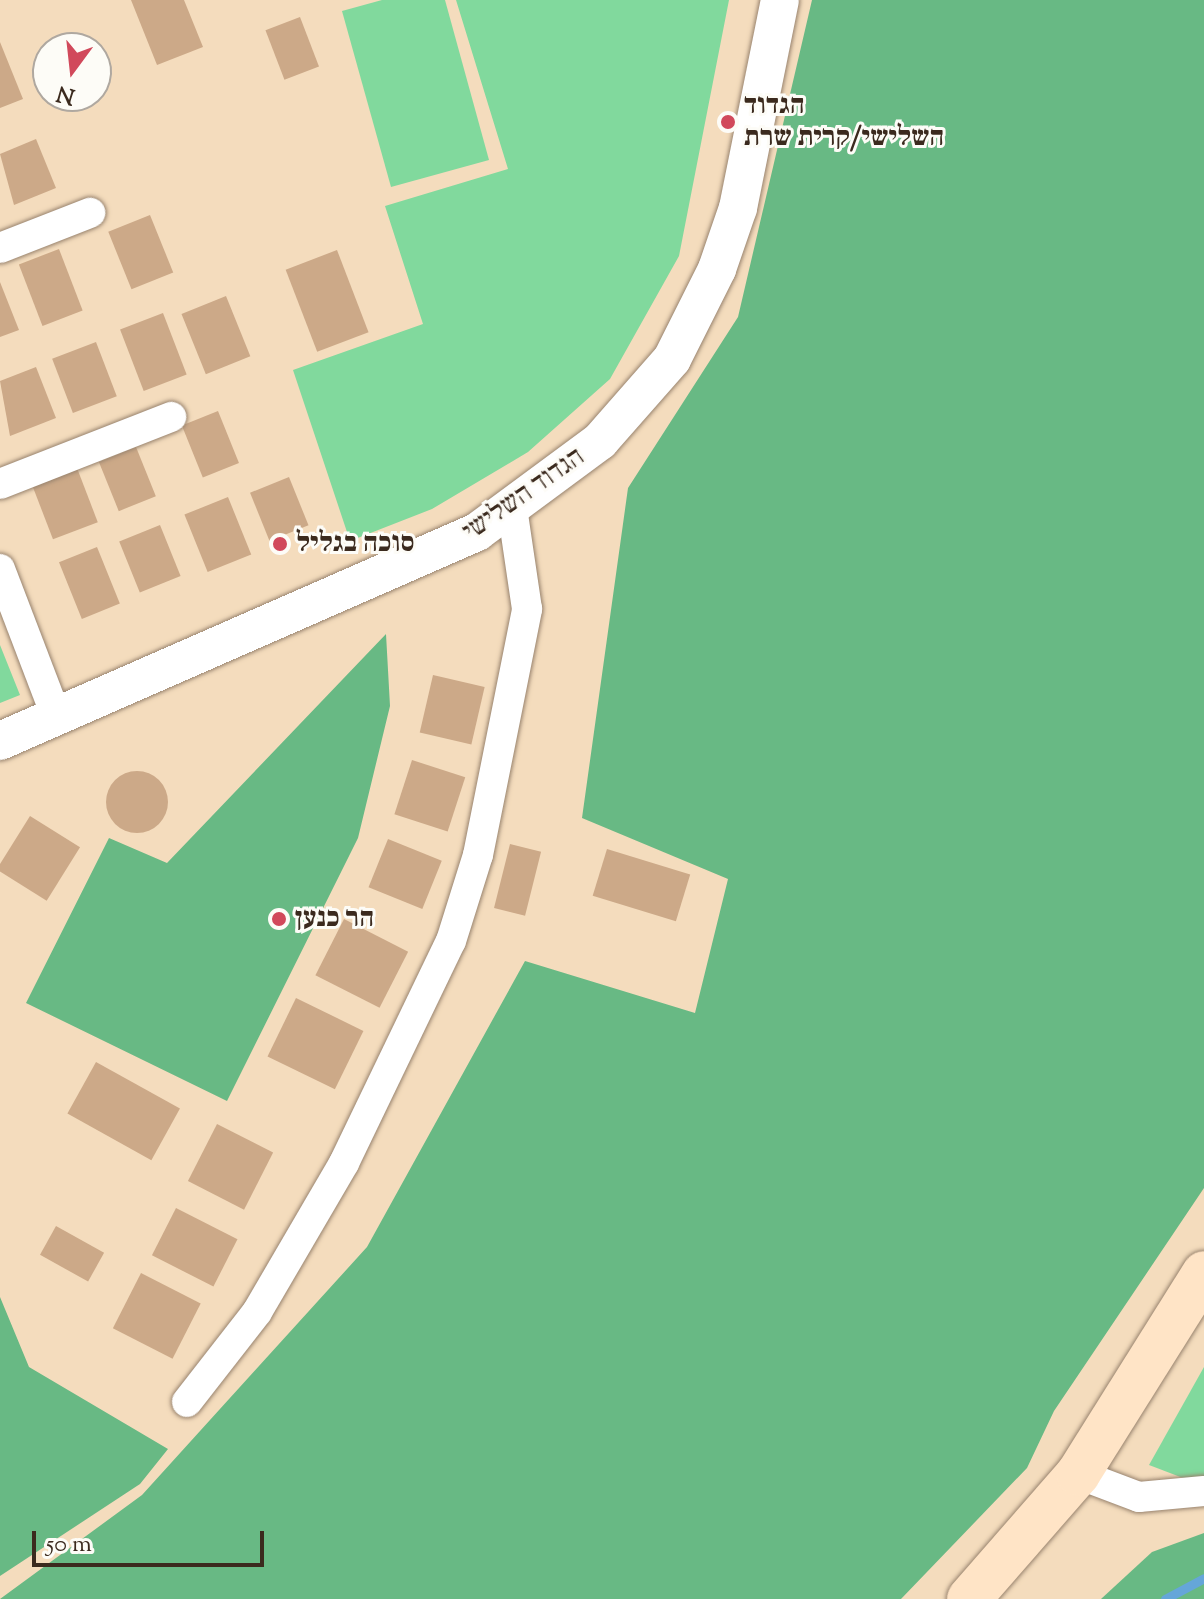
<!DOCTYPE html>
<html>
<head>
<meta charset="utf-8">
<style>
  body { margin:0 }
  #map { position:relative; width:1204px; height:1599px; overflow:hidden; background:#f4dcbd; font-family:"Sorts Mill Goudy","Frank Ruhl Libre",serif }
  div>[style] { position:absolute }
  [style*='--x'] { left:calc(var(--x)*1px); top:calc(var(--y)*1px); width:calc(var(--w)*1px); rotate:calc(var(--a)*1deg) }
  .green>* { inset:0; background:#81d99d }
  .forest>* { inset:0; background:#68b984 }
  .stream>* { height:9px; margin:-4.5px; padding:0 4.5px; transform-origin:4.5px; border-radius:4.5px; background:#65a6d9 }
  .building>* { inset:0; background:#cca988; transform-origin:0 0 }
  .round { border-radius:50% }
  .roads { filter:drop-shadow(0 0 2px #98836e) drop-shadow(0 0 2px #98836e) }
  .minor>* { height:30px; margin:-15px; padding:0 15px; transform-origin:15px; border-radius:15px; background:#fff }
  .tertiary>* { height:38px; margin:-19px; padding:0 19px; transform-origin:19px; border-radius:19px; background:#fff }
  .secondary>* { height:44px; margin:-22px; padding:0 22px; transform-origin:22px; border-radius:22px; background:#ffe4c6 }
  .dots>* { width:22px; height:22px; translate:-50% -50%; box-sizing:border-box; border:4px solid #fdfcf7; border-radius:50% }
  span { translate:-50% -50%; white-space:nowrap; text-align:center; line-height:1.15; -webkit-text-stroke:6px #fdfcf7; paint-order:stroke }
  .poi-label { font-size:28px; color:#3b2a1e; font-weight:700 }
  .left { translate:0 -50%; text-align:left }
  .street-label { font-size:28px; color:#3b2a1e }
  .north { position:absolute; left:32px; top:32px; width:80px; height:80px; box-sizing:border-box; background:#fdfcf7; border:2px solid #afa8a0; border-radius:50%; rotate:195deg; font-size:22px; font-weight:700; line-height:32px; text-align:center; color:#3b2a1e }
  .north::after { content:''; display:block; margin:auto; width:28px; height:36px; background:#d1495b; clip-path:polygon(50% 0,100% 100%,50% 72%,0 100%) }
  .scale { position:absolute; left:32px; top:1531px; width:232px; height:36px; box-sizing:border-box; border:4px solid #3b2a1e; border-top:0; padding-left:10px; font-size:24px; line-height:28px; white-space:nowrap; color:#3b2a1e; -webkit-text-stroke:6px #fdfcf7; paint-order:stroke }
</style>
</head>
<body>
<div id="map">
  <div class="green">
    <div style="clip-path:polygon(382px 0,445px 0,489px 160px,391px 187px,342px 11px)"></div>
    <div style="clip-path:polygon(456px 0,729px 0,679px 256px,610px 379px,528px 452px,432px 509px,350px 541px,293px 370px,423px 324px,385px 206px,508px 169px)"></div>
    <div style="clip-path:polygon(0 645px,20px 695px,0 703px)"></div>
    <div style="clip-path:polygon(1204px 1367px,1204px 1486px,1149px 1465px)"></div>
  </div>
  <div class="forest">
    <div style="clip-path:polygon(812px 0,1204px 0,1204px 1188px,1054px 1411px,1027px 1468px,901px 1599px,0 1599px,142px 1495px,367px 1247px,525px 961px,695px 1013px,728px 879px,582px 818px,628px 488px,738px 317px)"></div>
    <div style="clip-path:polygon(386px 634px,390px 706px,358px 838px,227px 1101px,26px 1003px,109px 838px,167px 863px)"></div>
    <div style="clip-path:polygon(0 1297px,29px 1367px,168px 1449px,140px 1484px,0 1576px)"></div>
    <div style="clip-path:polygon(1204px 1533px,1204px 1599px,1101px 1599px,1152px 1552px)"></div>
  </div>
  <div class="stream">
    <div style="--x:1165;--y:1599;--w:44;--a:-28.3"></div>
  </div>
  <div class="building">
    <div style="clip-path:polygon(131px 0,184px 0,203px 47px,157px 65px)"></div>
    <div style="left:300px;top:17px;width:53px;height:37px;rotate:69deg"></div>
    <div style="clip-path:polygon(0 42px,23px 99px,0 108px)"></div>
    <div style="clip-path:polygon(36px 139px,56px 188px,14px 205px,0 154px)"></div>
    <div style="left:150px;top:215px;width:62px;height:45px;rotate:68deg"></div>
    <div style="left:59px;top:249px;width:66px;height:43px;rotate:69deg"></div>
    <div style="left:337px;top:250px;width:88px;height:55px;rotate:69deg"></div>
    <div style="clip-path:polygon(0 282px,19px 330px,0 337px)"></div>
    <div style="left:226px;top:296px;width:65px;height:48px;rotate:68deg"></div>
    <div style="left:163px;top:313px;width:66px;height:46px;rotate:69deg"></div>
    <div style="left:96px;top:342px;width:58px;height:47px;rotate:69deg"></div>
    <div style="clip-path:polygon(36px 367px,56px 418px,10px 436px,0 381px)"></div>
    <div style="left:218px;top:411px;width:56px;height:39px;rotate:68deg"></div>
    <div style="left:136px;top:447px;width:53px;height:40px;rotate:68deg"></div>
    <div style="left:77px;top:468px;width:58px;height:48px;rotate:69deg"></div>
    <div style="left:289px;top:477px;width:52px;height:42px;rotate:68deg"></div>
    <div style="left:228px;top:497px;width:62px;height:47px;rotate:68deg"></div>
    <div style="left:160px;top:525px;width:55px;height:44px;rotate:68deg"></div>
    <div style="left:97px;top:547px;width:61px;height:41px;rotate:68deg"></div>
    <div style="left:433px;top:675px;width:53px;height:59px;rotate:13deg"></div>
    <div style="left:412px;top:760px;width:56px;height:57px;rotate:18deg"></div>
    <div class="round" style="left:106px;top:771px;width:62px;height:62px"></div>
    <div style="left:30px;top:816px;width:59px;height:63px;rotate:32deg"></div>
    <div style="left:388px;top:839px;width:58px;height:52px;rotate:22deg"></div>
    <div style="left:510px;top:844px;width:32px;height:66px;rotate:14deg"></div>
    <div style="left:607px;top:849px;width:87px;height:49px;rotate:17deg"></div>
    <div style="left:344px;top:919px;width:72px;height:63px;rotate:27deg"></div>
    <div style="left:296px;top:998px;width:75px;height:65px;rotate:26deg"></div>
    <div style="left:96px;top:1062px;width:96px;height:59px;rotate:29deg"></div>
    <div style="left:217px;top:1124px;width:63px;height:64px;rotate:27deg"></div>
    <div style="left:176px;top:1208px;width:69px;height:53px;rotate:27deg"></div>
    <div style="left:56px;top:1226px;width:55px;height:33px;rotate:29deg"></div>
    <div style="left:141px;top:1273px;width:67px;height:62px;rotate:27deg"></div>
  </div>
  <div class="roads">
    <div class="minor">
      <div style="--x:0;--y:248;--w:97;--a:-21.3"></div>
      <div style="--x:0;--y:484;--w:184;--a:-21.4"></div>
      <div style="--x:0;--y:569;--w:157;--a:69.1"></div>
      <div style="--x:187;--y:1402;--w:114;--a:-52.1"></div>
      <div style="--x:257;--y:1312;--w:173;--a:-59.7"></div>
      <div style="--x:344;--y:1163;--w:246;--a:-64.3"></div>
      <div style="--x:451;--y:941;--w:90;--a:-72.6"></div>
      <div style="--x:478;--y:855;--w:251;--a:-78.7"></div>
      <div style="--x:527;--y:609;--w:103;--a:-98.4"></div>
      <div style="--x:1078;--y:1474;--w:65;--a:20.7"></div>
      <div style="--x:1139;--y:1497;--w:65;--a:-5.3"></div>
    </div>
    <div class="tertiary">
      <div style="--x:0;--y:741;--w:521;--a:-23.66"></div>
      <div style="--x:477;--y:532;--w:153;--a:-36.5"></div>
      <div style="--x:600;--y:441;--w:109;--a:-48.7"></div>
      <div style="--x:672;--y:359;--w:101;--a:-63.4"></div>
      <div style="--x:717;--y:269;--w:65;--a:-71"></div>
      <div style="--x:738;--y:208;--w:212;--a:-78.6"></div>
    </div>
    <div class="secondary">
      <div style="--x:969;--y:1599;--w:166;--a:-48.9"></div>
      <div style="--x:1078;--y:1474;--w:237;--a:-57.9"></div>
    </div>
  </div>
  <div class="dots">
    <div style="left:728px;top:122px;background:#d1495b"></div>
    <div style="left:280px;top:544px;background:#d1495b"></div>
    <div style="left:279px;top:919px;background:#d1495b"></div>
  </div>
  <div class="poi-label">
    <span class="left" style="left:744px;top:122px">הגדוד<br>השלישי/קרית שרת</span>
    <span class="left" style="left:296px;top:544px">סוכה בגליל</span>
    <span class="left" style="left:295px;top:919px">הר כנען</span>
  </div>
  <div class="street-label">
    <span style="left:524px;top:495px;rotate:-35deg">הגדוד השלישי</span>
  </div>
  <div class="north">N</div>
  <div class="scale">50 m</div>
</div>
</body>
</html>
